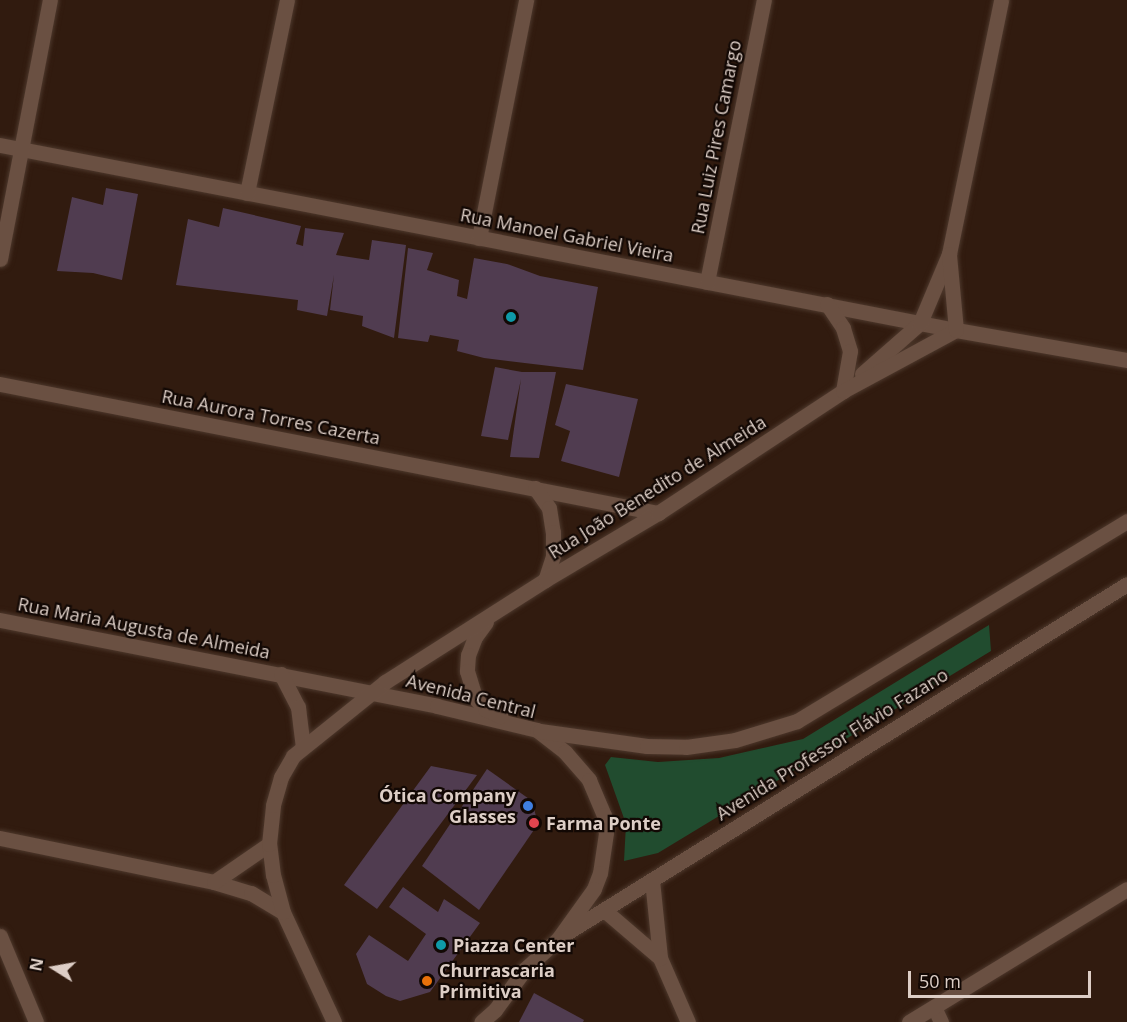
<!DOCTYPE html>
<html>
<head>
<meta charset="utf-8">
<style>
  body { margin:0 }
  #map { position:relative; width:1127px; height:1022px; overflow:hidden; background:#311b0f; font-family:"Open Sans","Noto Sans KR",sans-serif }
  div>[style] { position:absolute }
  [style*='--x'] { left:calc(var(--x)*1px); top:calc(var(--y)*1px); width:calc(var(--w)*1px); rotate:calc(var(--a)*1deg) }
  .green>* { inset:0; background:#214c2f }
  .building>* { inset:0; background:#503c50 }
  .roads { filter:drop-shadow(0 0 2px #4d382c) drop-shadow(0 0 2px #4d382c) }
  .minor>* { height:15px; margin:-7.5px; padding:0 7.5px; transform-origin:7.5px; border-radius:7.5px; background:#6a5042 }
  .dots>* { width:16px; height:16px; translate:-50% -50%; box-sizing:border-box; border:3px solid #120804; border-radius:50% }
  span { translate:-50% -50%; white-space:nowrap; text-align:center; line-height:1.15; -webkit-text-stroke:4.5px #120804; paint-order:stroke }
  .street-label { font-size:18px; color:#ddcec6 }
  .poi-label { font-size:18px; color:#ddcec6; font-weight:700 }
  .left { translate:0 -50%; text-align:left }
  .right { translate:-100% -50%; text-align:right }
  .north { position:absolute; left:24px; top:938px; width:60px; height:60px; -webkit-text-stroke:4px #120804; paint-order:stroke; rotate:281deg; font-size:16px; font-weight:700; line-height:24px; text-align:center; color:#ddcec6 }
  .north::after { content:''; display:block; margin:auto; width:21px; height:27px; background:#ddcec6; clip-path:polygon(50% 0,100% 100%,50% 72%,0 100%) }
  .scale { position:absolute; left:908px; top:971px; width:183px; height:27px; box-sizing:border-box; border:3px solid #ddcec6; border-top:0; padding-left:8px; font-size:18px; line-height:21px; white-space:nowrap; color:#ddcec6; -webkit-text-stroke:4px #120804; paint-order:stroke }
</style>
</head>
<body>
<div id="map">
  <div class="green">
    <div style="clip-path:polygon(989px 625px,991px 651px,658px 853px,624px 861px,626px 824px,605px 765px,611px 757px,658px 762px,719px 758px,803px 739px)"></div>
  </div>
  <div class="building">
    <div style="clip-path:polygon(106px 188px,138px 194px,122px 280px,93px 273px,57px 271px,72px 197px,103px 205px)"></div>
    <div style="clip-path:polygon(223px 208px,301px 226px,296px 244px,303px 246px,305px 228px,344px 233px,336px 255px,369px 260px,372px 240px,406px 245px,394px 338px,362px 326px,363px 316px,330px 310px,334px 275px,327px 316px,297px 310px,298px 300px,176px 285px,188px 219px,219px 227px)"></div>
    <div style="clip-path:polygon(408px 248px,433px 253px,427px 270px,459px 280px,457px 296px,467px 299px,474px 258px,507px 264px,540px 276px,598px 287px,583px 370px,484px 358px,457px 351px,459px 340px,430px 335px,428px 342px,398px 338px)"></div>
    <div style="clip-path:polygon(495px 367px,522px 372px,556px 372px,539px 458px,510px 457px,521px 379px,508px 440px,481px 436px)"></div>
    <div style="clip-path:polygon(566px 384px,638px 399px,619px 477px,561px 461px,570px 431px,555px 425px)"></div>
    <div style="clip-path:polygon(431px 766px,477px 775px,377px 909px,344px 885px)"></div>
    <div style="clip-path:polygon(487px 769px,532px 801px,538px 824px,479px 910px,422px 866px)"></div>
    <div style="clip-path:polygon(403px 887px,438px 912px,444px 899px,480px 923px,430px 992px,400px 1001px,386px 996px,367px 984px,356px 954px,369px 935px,408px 961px,426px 934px,389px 907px)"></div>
    <div style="clip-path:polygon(534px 993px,584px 1020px,583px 1022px,519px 1022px)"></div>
  </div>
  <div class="roads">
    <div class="minor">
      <div style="--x:0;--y:145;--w:974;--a:10.95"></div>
      <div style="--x:956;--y:330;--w:174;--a:10"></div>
      <div style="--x:247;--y:193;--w:197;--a:-78.3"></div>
      <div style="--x:479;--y:238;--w:243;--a:-78.8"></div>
      <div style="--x:0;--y:259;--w:264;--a:-79.1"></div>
      <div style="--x:707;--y:282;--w:288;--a:-78.6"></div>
      <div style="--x:827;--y:304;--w:29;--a:56"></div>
      <div style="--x:843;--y:328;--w:24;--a:73"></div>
      <div style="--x:850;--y:351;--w:41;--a:99.9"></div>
      <div style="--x:862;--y:374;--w:77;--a:-41.3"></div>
      <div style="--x:920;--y:323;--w:75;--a:-67.2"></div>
      <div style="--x:949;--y:254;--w:259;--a:-78.4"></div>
      <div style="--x:0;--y:384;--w:671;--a:11.09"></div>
      <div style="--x:535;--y:488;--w:24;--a:55"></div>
      <div style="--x:549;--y:508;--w:24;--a:81"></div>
      <div style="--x:553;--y:532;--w:24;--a:90"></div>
      <div style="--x:553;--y:556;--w:25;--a:108"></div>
      <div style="--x:0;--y:620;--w:445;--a:11.1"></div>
      <div style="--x:437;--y:706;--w:103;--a:13.5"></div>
      <div style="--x:537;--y:730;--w:36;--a:38"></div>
      <div style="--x:565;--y:752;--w:37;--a:49"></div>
      <div style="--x:589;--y:780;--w:38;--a:67"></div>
      <div style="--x:604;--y:815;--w:18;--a:84"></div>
      <div style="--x:606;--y:833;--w:40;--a:98.5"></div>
      <div style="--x:600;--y:873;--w:17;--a:111"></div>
      <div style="--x:594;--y:889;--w:62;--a:125.8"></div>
      <div style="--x:558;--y:939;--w:45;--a:137.7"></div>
      <div style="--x:525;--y:969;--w:51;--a:126.2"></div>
      <div style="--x:495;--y:1010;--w:18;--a:139"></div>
      <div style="--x:486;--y:622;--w:19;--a:126"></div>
      <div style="--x:475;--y:637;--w:19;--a:111"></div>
      <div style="--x:468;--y:655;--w:16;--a:94"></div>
      <div style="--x:467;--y:671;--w:28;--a:73"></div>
      <div style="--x:475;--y:698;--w:15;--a:48"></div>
      <div style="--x:485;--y:709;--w:17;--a:25"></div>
      <div style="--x:281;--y:674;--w:37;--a:63"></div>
      <div style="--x:298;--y:707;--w:38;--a:83"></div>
      <div style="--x:540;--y:731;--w:108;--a:8"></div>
      <div style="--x:647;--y:746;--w:39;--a:1"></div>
      <div style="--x:686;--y:747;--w:49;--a:-8.1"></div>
      <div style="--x:735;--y:740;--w:65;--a:-17"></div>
      <div style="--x:797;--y:721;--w:386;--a:-31.2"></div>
      <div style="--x:0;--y:838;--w:218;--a:11.6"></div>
      <div style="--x:214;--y:882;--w:39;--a:17"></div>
      <div style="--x:251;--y:893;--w:37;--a:31"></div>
      <div style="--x:652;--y:880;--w:78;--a:84.1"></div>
      <div style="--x:660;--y:958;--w:70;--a:66.4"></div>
      <div style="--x:214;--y:882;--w:67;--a:-34.6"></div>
      <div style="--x:604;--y:910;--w:74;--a:40.6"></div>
      <div style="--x:568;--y:932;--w:658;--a:-31.9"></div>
      <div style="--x:0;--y:936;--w:93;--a:67.3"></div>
      <div style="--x:934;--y:1007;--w:17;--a:65"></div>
      <div style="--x:334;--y:1022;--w:121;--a:-114.9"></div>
      <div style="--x:283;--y:912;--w:38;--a:-105"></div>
      <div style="--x:273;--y:875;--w:31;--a:-97"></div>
      <div style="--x:269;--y:844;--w:39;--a:-84"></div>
      <div style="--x:273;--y:805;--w:29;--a:-74"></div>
      <div style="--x:281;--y:777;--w:24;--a:-60"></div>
      <div style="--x:293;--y:756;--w:118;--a:-38.8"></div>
      <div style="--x:385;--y:682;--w:190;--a:-32.5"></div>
      <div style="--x:545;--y:580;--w:131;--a:-30.7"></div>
      <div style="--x:658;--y:513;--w:222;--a:-33.4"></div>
      <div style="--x:843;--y:391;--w:128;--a:-28.4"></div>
      <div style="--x:956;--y:330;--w:76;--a:-95.3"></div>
      <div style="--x:909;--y:1022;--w:255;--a:-31.4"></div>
    </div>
  </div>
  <div class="dots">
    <div style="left:511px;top:317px;background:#0f9aa8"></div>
    <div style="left:528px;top:806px;background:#3f7fe0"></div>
    <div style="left:534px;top:823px;background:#e0444e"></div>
    <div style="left:441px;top:945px;background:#0f9aa8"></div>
    <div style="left:427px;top:981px;background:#e8710a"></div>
  </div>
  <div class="street-label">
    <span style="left:716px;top:137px;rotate:-79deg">Rua Luiz Pires Camargo</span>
    <span style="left:567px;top:235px;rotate:11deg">Rua Manoel Gabriel Vieira</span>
    <span style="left:271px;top:417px;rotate:11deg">Rua Aurora Torres Cazerta</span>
    <span style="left:657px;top:487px;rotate:-32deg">Rua João Benedito de Almeida</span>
    <span style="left:144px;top:628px;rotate:11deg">Rua Maria Augusta de Almeida</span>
    <span style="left:471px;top:696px;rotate:14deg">Avenida Central</span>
    <span style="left:832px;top:744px;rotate:-32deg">Avenida Professor Flávio Fazano</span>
  </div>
  <div class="poi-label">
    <span class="left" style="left:523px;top:317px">ㅤ</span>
    <span class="right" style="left:516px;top:806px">Ótica Company<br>Glasses</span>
    <span class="left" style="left:546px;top:823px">Farma Ponte</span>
    <span class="left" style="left:453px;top:945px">Piazza Center</span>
    <span class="left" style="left:439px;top:981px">Churrascaria<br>Primitiva</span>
  </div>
  <div class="north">N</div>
  <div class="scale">50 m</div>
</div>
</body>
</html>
